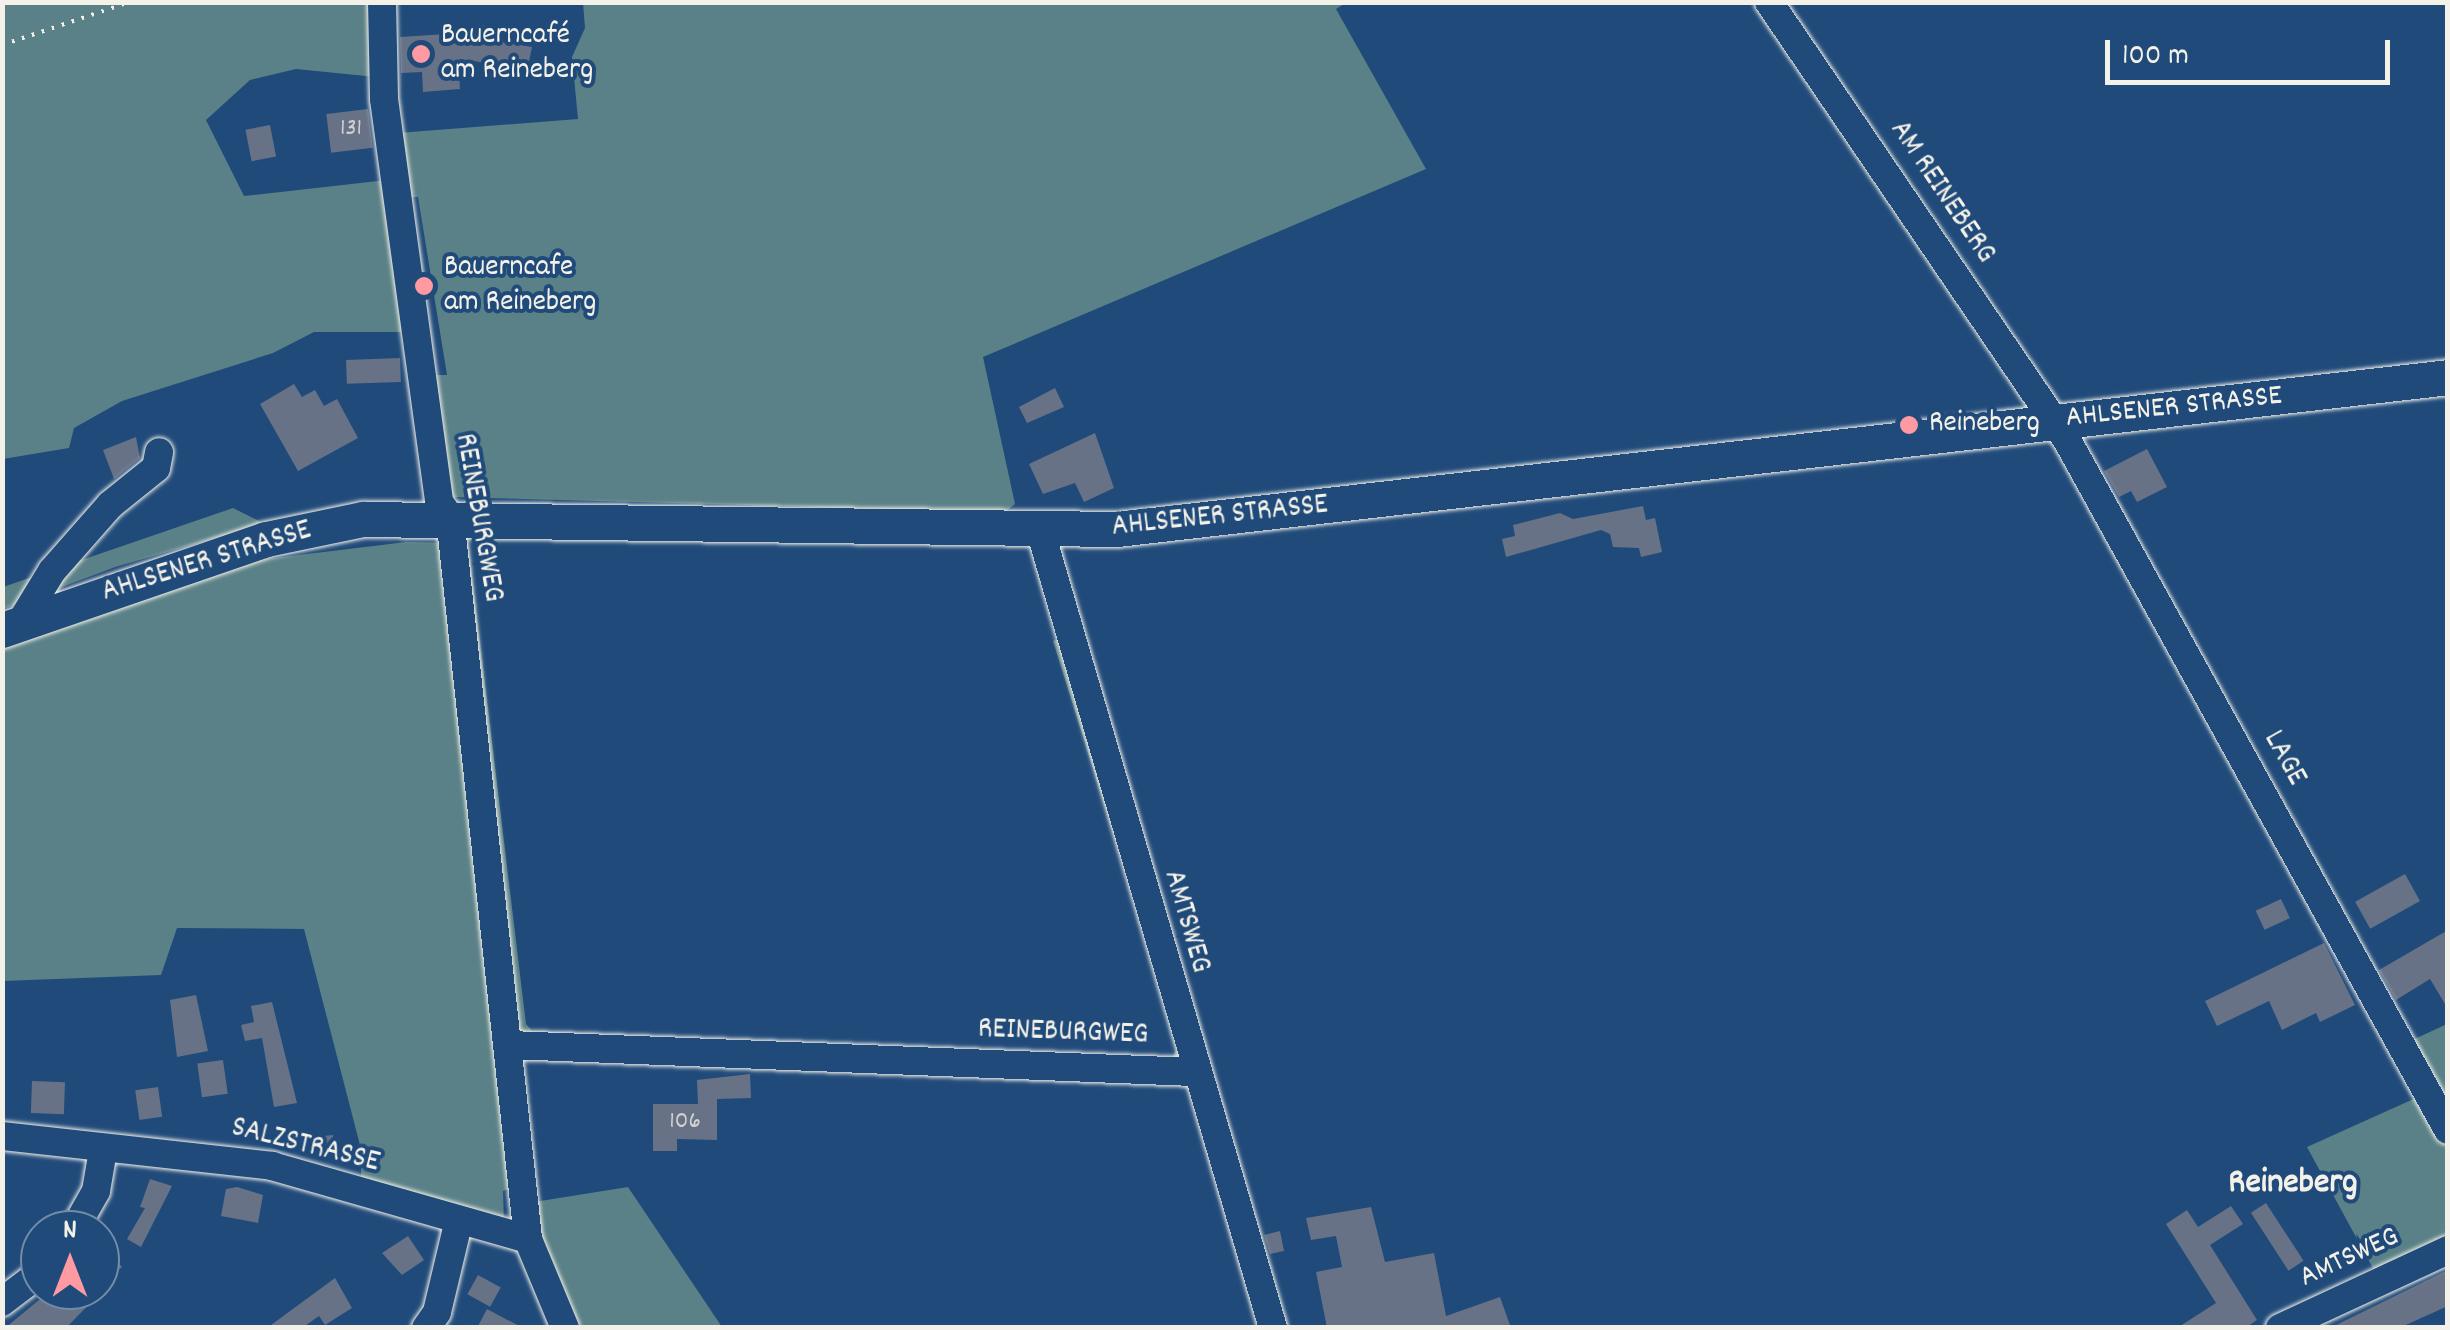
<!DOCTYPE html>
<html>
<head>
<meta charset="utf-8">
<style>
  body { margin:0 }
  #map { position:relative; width:2450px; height:1330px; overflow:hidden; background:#1f4a7a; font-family:Dekko,sans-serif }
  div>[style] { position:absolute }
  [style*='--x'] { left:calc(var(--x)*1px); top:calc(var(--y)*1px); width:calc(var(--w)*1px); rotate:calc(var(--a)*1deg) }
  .green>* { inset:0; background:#598187 }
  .building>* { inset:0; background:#677287; transform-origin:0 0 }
  .path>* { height:4px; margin-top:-2px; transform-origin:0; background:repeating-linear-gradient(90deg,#f4f1e8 0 2.5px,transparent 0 10.5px) }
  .roads { filter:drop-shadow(0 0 2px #f4f1e8) drop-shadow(0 0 2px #f4f1e8) }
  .minor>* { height:28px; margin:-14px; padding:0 14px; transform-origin:14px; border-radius:14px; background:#1f4a7a }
  .major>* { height:35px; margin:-17.5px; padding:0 17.5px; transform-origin:17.5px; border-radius:17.5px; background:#1f4a7a }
  .dots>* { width:28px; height:28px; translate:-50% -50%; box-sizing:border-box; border:5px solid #1f4a7a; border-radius:50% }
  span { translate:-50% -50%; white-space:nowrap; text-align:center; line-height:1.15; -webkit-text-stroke:8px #1f4a7a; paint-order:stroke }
  .number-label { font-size:25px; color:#d1d1d0 }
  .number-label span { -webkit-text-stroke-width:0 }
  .poi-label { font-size:30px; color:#f4f1e8 }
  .left { translate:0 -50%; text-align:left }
  .street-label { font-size:30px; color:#f4f1e8 }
  .quarter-label { font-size:35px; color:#f4f1e8; font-weight:700 }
  .frame { position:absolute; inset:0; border:5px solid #f4f1e8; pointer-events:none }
  .north { position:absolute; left:20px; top:1210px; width:100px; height:100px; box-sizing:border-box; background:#1f4a7a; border:2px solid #748da6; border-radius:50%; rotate:0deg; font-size:28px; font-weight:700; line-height:40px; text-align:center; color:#f4f1e8 }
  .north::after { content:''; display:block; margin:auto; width:35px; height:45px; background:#ff9aa2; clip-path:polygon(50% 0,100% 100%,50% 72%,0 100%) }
  .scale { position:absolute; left:2105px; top:40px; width:285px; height:45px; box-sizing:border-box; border:5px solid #f4f1e8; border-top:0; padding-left:12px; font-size:30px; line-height:35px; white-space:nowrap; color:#f4f1e8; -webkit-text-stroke:8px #1f4a7a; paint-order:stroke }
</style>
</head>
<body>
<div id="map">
  <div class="green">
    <div style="clip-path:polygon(1347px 2px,1336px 9px,1426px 169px,983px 357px,1015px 504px,1005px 512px,452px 497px,427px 375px,447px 375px,418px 197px,403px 197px,398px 133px,578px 119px,572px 57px,585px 28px,583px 3px)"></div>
    <div style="clip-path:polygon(3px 3px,376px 3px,376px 77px,296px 69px,250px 80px,206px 120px,244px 196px,387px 180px,405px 332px,314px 332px,273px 353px,122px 401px,74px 428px,69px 448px,3px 459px)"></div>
    <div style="clip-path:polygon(233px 508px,265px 524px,115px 567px,3px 609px,3px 587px)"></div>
    <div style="clip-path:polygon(406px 542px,468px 543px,526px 1024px,532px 1031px,1170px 1063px,1179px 1043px,1053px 641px,1073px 634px,1191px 1090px,1179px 1078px,536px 1055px,522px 1062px,515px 1187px,503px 1191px,504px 1223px,361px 1180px,361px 1149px,304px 929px,177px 928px,161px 975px,3px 981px,2px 648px,234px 563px)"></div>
    <div style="clip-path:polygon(2447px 1024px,2447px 1240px,2375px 1272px,2307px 1147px,2429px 1092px,2406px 1043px)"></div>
    <div style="clip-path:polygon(628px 1187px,722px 1327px,580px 1327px,551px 1270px,534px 1202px)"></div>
  </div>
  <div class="building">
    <div style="clip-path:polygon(478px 24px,494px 28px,492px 40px,532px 47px,527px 71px,469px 60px,469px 68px,459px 69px,460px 89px,423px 92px,422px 72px,401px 73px,400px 37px,477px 32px)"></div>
    <div style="left:368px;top:109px;width:39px;height:42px;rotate:83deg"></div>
    <div style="left:270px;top:125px;width:32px;height:25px;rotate:79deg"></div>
    <div style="left:400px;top:358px;width:24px;height:54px;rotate:88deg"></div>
    <div style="clip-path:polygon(294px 384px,302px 397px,315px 390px,324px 406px,337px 399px,358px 438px,298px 471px,260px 404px)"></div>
    <div style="clip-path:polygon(1055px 388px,1064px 407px,1027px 423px,1019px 407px)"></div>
    <div style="clip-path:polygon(1095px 433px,1114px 488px,1084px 502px,1075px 483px,1043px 494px,1029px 464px)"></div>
    <div style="clip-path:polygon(136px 437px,140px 458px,114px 479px,103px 450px)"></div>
    <div style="clip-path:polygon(2147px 449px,2167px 487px,2137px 502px,2131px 491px,2119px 497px,2104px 471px)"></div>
    <div style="clip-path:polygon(1643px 506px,1646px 520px,1655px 518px,1662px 552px,1641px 557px,1639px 548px,1613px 547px,1610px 534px,1601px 530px,1506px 557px,1502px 539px,1515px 536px,1513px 525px,1560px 513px,1573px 519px)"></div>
    <div style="left:2405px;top:874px;width:31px;height:57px;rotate:61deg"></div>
    <div style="left:2281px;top:899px;width:21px;height:28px;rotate:65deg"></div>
    <div style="clip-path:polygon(2448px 930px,2448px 1009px,2430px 979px,2396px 1000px,2379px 970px)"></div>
    <div style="clip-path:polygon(2324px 943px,2355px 1005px,2320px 1022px,2316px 1013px,2282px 1030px,2269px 1001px,2217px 1026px,2205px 1001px)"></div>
    <div style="clip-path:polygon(196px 995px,208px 1051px,177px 1057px,170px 1000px)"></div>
    <div style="clip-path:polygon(272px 1002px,297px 1103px,274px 1107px,262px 1038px,245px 1041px,241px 1025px,254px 1022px,251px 1006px)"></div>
    <div style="left:223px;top:1060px;width:34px;height:26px;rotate:82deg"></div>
    <div style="clip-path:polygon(750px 1074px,751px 1098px,717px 1099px,717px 1140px,677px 1139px,677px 1151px,653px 1151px,653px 1104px,698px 1104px,697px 1080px)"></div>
    <div style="left:32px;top:1081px;width:33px;height:32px;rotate:2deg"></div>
    <div style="left:158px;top:1087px;width:30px;height:23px;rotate:82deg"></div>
    <div style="left:333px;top:1135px;width:18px;height:19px;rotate:84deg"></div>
    <div style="clip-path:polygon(150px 1179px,172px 1186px,141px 1247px,127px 1239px,145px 1208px,140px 1207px)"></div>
    <div style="clip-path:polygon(237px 1187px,263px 1195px,258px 1223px,221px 1216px,226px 1189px)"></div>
    <div style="left:2266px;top:1203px;width:69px;height:18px;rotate:57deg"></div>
    <div style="clip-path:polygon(2231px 1206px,2243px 1224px,2210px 1245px,2257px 1320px,2245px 1328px,2177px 1328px,2216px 1303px,2166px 1224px,2187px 1210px,2198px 1227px)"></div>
    <div style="clip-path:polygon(1371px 1207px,1385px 1262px,1434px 1253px,1446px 1316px,1500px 1297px,1511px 1328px,1327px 1328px,1316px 1272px,1342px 1267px,1336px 1236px,1311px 1240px,1306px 1218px)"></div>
    <div style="clip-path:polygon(1280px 1231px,1284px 1251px,1270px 1254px,1264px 1235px)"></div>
    <div style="clip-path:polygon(408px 1236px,424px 1260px,402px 1275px,382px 1253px)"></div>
    <div style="clip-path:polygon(100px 1241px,122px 1267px,100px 1285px)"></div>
    <div style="clip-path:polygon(2448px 1270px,2448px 1306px,2399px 1328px,2330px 1328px)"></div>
    <div style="left:478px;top:1275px;width:26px;height:22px;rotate:29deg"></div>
    <div style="clip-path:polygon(335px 1278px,352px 1308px,325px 1325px,319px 1316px,302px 1328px,267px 1328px)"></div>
    <div style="clip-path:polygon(51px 1290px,103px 1290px,66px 1328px,5px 1328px)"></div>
    <div style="clip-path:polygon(487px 1309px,523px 1328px,477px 1328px)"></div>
  </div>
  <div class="path">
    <div style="--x:2;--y:45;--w:135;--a:-18.6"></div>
  </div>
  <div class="roads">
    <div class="minor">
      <div style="--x:382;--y:2;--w:97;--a:88.8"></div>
      <div style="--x:384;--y:99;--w:407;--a:82.2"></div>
      <div style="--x:439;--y:502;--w:19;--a:54"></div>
      <div style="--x:450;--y:517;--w:726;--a:83.83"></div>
      <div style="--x:528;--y:1239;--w:96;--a:67.4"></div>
      <div style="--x:1769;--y:2;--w:530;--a:55.77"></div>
      <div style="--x:2067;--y:440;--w:788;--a:61.09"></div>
      <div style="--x:1041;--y:533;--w:828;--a:73.73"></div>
      <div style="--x:19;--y:625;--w:63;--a:-58.6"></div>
      <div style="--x:52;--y:571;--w:88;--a:-48.7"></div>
      <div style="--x:110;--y:505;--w:59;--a:-38.8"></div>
      <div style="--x:156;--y:468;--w:16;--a:-79"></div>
      <div style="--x:510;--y:1045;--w:685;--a:2.26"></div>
      <div style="--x:2;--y:1136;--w:272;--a:6.3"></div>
      <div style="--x:272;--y:1166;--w:266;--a:15.9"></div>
      <div style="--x:74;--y:1230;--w:45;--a:-60.6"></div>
      <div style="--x:96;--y:1191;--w:42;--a:-80.3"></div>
      <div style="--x:2;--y:1302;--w:48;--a:-37.3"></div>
      <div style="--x:426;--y:1328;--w:19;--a:-55"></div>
      <div style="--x:437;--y:1312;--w:90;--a:-76.6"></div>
      <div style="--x:2280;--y:1328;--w:185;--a:-24.9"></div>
    </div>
    <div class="major">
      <div style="--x:2;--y:630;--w:279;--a:-19"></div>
      <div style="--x:266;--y:539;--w:99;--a:-11.7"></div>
      <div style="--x:363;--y:519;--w:754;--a:0.76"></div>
      <div style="--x:1117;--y:529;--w:1340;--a:-6.51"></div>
    </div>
  </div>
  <div class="dots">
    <div style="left:421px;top:54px;background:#ff9aa2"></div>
    <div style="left:424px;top:286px;background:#ff9aa2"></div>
    <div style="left:1909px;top:425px;background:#ff9aa2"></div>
  </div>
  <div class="number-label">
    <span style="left:351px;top:129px">131</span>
    <span style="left:685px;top:1122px">106</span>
  </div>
  <div class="poi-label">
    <span class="left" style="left:441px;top:54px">Bauerncafé<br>am Reineberg</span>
    <span class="left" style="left:444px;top:286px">Bauerncafe<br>am Reineberg</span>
    <span class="left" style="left:1929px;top:425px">Reineberg</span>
  </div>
  <div class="street-label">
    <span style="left:1941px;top:193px;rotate:56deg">AM REINEBERG</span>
    <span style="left:2174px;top:409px;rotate:-6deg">AHLSENER STRASSE</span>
    <span style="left:477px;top:518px;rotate:80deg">REINEBURGWEG</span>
    <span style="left:1220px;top:518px;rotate:-6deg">AHLSENER STRASSE</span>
    <span style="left:207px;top:563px;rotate:-17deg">AHLSENER STRASSE</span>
    <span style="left:2283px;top:759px;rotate:61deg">LAGE</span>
    <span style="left:1185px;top:922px;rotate:74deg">AMTSWEG</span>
    <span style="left:1063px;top:1034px;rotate:2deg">REINEBURGWEG</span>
    <span style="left:305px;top:1147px;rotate:14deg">SALZSTRASSE</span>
    <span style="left:2350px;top:1259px;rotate:-25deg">AMTSWEG</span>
  </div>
  <div class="quarter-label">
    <span style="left:2293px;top:1184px">Reineberg</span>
  </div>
  <div class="frame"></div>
  <div class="north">N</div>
  <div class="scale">100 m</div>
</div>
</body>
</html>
